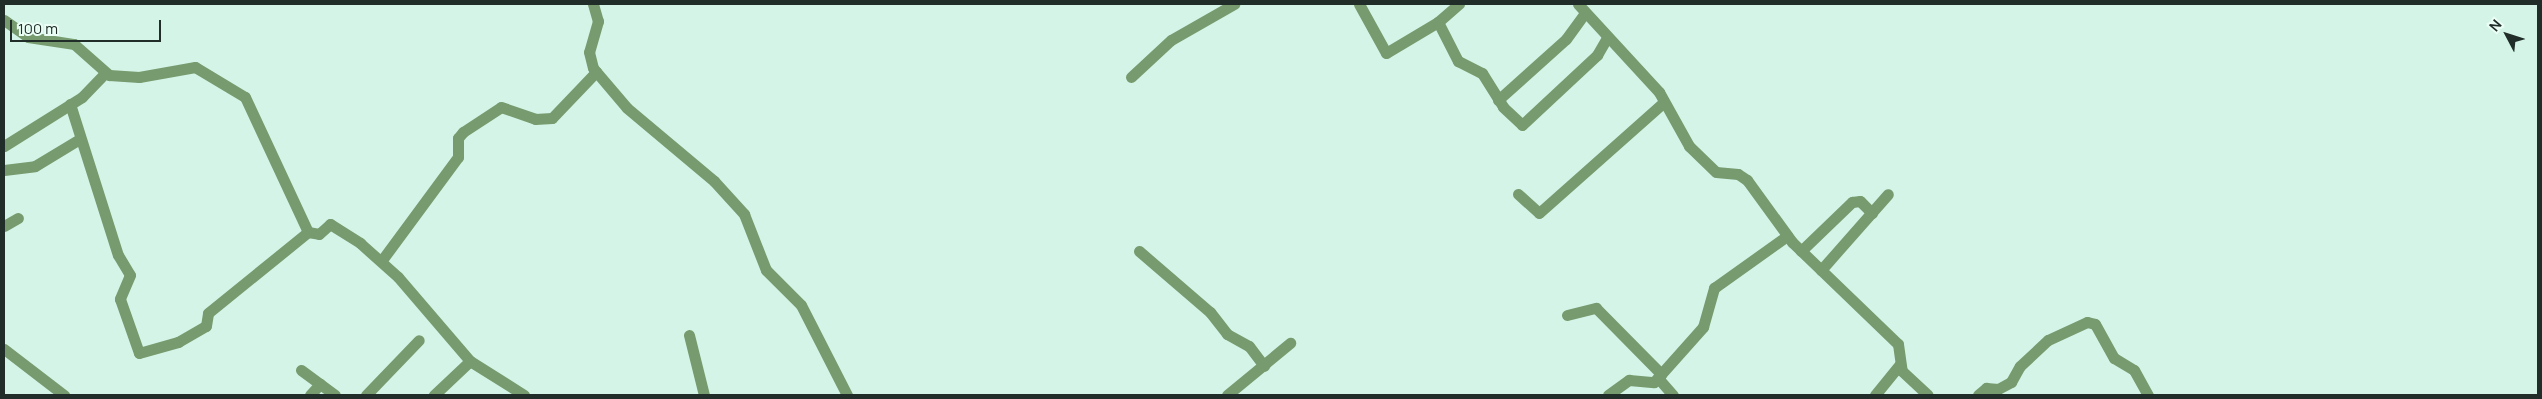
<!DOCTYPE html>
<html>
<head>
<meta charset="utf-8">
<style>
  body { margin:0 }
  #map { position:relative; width:2542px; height:399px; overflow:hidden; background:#d3f4e7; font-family:Manrope,sans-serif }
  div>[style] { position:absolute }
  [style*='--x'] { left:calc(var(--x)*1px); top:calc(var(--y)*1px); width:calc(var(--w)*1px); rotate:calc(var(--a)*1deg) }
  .minor>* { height:11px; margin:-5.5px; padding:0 5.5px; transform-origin:5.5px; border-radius:5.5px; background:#779b6e }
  span { translate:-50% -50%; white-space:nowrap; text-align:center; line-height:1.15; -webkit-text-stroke:4.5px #eafef6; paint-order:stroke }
  .frame { position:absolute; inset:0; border:5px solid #202d28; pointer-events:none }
  .north { position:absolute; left:2482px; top:10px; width:50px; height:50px; -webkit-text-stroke:4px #eafef6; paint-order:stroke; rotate:310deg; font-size:14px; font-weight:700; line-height:20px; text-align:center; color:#202d28 }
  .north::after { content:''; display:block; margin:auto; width:18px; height:22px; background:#202d28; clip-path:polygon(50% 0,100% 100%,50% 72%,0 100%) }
  .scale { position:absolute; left:10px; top:20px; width:151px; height:22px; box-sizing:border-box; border:2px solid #202d28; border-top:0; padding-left:6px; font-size:15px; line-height:18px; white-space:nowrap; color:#202d28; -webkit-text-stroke:4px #eafef6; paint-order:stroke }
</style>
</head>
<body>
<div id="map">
  <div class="minor">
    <div style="--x:593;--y:4;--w:18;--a:74"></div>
    <div style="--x:598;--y:21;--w:32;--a:106"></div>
    <div style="--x:589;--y:52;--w:16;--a:76"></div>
    <div style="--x:593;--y:68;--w:52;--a:49.6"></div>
    <div style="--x:627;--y:108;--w:114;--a:40"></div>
    <div style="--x:714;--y:181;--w:45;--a:47.7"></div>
    <div style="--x:744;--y:214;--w:60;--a:68.6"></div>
    <div style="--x:766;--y:270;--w:49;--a:45"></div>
    <div style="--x:801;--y:305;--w:101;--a:62.9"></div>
    <div style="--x:1359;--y:4;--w:56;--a:61.1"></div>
    <div style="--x:1386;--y:53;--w:61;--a:-30.8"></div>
    <div style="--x:1438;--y:22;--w:28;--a:-41"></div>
    <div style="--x:1578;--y:4;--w:120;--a:47.4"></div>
    <div style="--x:1659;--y:92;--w:62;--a:60.9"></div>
    <div style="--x:1689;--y:146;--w:37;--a:44"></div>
    <div style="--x:1716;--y:172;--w:22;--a:5"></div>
    <div style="--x:1738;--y:174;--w:11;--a:34"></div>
    <div style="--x:1747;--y:180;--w:77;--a:54"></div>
    <div style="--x:1792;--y:242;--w:147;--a:43.9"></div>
    <div style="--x:1898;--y:344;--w:27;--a:82"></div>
    <div style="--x:1902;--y:371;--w:35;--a:43"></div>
    <div style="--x:4;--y:20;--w:29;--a:35"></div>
    <div style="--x:28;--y:37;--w:47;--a:8.7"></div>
    <div style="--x:74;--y:44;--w:47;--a:41.5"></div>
    <div style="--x:109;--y:75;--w:30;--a:4"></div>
    <div style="--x:139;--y:77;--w:57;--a:-10.1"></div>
    <div style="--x:195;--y:67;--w:58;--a:31"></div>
    <div style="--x:245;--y:97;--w:149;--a:65"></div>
    <div style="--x:308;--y:232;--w:11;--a:10"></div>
    <div style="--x:319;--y:234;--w:15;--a:-42"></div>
    <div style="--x:330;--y:224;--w:36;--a:32"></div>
    <div style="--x:360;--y:243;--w:51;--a:41.8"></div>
    <div style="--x:398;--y:277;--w:111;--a:49.4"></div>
    <div style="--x:470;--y:361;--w:50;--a:136.6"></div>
    <div style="--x:1438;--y:22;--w:44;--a:62.9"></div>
    <div style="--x:1458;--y:61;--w:27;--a:27"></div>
    <div style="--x:1482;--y:73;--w:40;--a:58"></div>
    <div style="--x:1503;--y:107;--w:26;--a:43"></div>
    <div style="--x:1522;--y:125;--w:103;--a:-43"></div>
    <div style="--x:1597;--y:55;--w:20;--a:-60"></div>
    <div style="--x:1131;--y:77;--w:54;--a:-42.8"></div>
    <div style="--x:1171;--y:40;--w:73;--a:-29.7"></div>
    <div style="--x:1498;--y:100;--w:91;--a:-41.9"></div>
    <div style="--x:1566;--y:39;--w:32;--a:-54"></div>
    <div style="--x:70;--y:104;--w:158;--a:72.4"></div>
    <div style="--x:118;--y:255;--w:23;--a:59"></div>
    <div style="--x:130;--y:275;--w:26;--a:113"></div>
    <div style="--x:120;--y:299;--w:57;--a:70.6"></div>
    <div style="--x:139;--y:353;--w:41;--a:-15.8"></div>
    <div style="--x:178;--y:342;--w:32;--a:-30"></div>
    <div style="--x:206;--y:326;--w:13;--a:-81"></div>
    <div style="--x:208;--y:313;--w:129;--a:-39"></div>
    <div style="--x:4;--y:146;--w:92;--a:-32.1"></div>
    <div style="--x:82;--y:97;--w:33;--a:-46"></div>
    <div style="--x:4;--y:170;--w:31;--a:-7"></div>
    <div style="--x:35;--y:166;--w:50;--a:-31.2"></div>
    <div style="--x:1518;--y:194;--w:28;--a:42"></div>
    <div style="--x:1539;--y:213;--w:167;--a:-41.6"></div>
    <div style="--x:4;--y:226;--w:16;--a:-30"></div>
    <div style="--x:1139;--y:251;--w:94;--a:40.7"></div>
    <div style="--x:1210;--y:312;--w:28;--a:52"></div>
    <div style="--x:1227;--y:334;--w:25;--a:29"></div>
    <div style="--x:1249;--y:346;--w:25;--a:53"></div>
    <div style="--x:1801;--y:251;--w:71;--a:-43.9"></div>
    <div style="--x:1852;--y:202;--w:8;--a:-7"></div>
    <div style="--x:1860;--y:201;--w:17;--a:45"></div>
    <div style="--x:382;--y:260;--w:128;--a:-53.6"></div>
    <div style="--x:458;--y:157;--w:19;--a:-90"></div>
    <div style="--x:458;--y:138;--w:8;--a:-50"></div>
    <div style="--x:463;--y:132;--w:45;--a:-33.3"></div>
    <div style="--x:501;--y:107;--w:36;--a:19"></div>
    <div style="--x:535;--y:119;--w:17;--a:-3"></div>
    <div style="--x:552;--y:118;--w:64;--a:-46.3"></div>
    <div style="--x:1821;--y:270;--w:101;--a:-48.6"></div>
    <div style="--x:1567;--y:315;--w:30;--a:-14"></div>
    <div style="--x:1596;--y:308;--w:93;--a:45.4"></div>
    <div style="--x:689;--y:335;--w:62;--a:76"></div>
    <div style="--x:4;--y:349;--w:76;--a:37.5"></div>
    <div style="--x:470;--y:361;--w:64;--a:32.2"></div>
    <div style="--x:301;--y:370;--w:42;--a:36.3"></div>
    <div style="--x:1658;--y:378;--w:23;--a:49"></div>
    <div style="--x:310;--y:395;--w:15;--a:-48"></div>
    <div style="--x:366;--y:395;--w:76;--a:-46.1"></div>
    <div style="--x:1227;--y:395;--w:82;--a:-39.5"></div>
    <div style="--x:1608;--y:395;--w:26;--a:-36"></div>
    <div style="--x:1629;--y:380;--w:25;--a:5"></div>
    <div style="--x:1654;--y:382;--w:74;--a:-48.3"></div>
    <div style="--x:1703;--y:327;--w:41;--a:-74.2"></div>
    <div style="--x:1714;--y:288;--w:90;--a:-35.5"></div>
    <div style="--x:1875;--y:395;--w:40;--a:-51"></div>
    <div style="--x:1978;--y:395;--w:11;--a:-41"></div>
    <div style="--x:1986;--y:388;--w:12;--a:5"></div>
    <div style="--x:1998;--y:389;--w:15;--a:-28"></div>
    <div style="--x:2011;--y:382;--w:18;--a:-61"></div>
    <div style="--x:2020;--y:366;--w:38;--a:-43"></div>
    <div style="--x:2048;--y:340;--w:43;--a:-24.8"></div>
    <div style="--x:2087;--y:322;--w:8;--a:14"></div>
    <div style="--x:2095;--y:324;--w:39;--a:61"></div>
    <div style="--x:2114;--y:358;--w:23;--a:31"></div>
    <div style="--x:2134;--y:370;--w:29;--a:61"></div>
  </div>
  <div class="frame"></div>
  <div class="north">N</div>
  <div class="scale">100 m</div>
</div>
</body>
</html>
